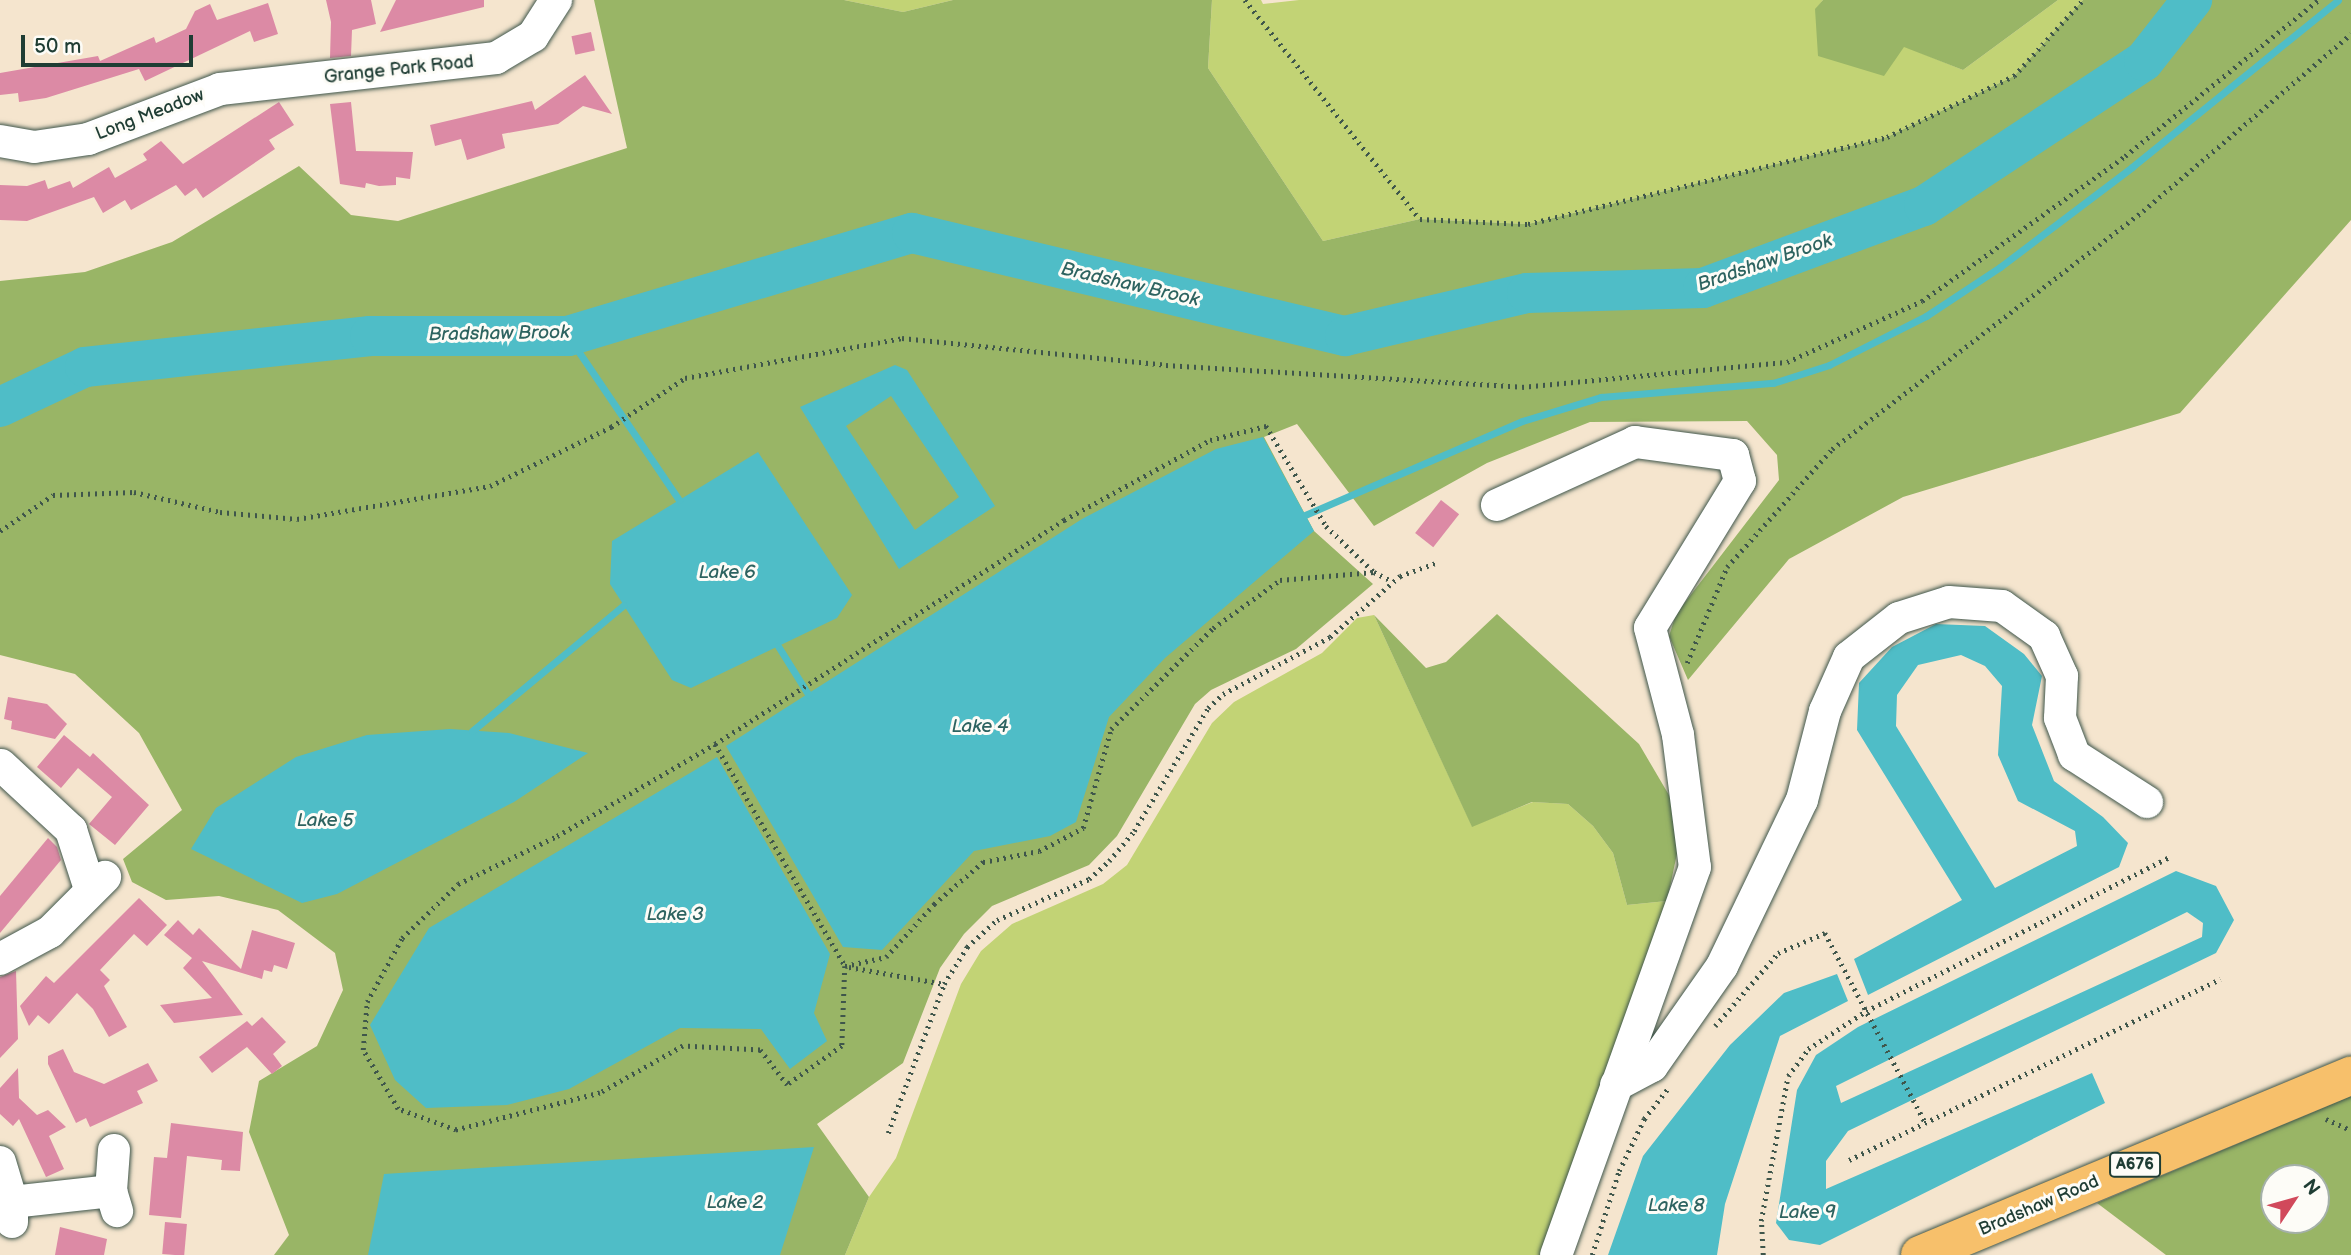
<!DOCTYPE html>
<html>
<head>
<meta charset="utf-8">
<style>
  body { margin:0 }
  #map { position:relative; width:2351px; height:1255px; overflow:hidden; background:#f5e5ce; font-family:"Balsamiq Sans",sans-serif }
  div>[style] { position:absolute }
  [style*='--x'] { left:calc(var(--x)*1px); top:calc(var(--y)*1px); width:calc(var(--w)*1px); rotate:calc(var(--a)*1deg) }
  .green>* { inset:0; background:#c2d375 }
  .forest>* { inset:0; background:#99b566 }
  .water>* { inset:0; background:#4fbdc7 }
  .stream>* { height:7px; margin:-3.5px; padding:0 3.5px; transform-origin:3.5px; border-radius:3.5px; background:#4fbdc7 }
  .river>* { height:40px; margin:-20px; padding:0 20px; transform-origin:20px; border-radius:20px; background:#4fbdc7 }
  .building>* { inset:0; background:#dc8aa5; transform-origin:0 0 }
  .path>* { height:4.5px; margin-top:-2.25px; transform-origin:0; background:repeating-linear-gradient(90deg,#3f564b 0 2px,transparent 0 7px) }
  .roads { filter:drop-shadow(0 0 2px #3f564b) drop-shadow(0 0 2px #3f564b) }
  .minor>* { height:32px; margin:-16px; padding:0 16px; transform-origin:16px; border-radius:16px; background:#fff }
  .major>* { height:38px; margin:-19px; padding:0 19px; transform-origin:19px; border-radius:19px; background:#f7c06b }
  span { translate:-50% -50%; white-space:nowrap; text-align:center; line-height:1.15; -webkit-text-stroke:6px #fdfcf7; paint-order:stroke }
  .shield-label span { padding:2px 5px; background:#fdfcf7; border:2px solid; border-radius:5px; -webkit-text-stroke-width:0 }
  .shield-label { font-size:16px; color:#1f3d34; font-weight:700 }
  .street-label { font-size:18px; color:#1f3d34 }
  .water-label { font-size:19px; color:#2d6360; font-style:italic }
  .north { position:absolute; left:2260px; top:1164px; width:70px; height:70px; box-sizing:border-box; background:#fdfcf7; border:2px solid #a4b0a9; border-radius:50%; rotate:54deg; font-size:19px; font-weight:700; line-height:28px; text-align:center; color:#1f3d34 }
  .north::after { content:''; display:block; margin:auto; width:24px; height:32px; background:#d1495b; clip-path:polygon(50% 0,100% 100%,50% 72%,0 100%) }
  .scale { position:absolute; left:21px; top:35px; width:172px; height:32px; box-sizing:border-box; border:4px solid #1f3d34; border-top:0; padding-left:9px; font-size:21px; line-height:24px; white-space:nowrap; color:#1f3d34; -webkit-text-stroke:5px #fdfcf7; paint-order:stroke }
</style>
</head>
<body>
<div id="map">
  <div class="green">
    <div style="clip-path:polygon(844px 0,953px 0,903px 12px)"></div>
    <div style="clip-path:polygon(1212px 0,1261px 0,1263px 4px,1299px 0,1823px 0,1815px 10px,1963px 70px,2058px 0,2083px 0,2014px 76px,1887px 137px,1528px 224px,1420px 219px,1323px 241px,1208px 68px)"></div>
    <div style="clip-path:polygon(1374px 615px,1472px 826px,1533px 802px,1568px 804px,1593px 826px,1613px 853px,1627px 905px,1667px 901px,1547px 1255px,845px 1255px,869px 1197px,896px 1158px,961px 984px,981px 951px,1012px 924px,1103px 884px,1127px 865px,1212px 723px,1234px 702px,1322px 653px,1357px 618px)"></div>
  </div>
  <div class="forest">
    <div style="clip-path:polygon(594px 0,844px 0,903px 12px,953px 0,1212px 0,1208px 68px,1323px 241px,1420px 219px,1528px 224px,1887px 137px,2014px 76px,2083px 0,2351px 0,2351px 220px,2180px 413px,1903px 497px,1789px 559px,1688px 680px,1669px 636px,1676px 614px,1779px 480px,1777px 455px,1747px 421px,1590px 422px,1487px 463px,1374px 526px,1297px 424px,1264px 437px,1314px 531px,1373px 584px,1296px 649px,1211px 690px,1195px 704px,1117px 836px,1089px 865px,992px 906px,964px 934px,940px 968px,903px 1063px,817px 1124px,869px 1197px,845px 1255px,274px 1255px,289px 1235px,249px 1132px,259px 1081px,317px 1046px,343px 990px,335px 953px,278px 910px,219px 896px,166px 900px,132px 882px,123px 859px,182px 810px,139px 733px,75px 674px,0 655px,0 281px,85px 272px,172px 242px,299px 166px,351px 215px,398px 221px,627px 148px)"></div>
    <div style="clip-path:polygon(1823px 0,2058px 0,1963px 70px,1904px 47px,1884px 76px,1818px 56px,1815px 9px)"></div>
    <div style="clip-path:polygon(1497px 614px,1639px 744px,1676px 807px,1679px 844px,1667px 901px,1627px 905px,1613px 853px,1593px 826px,1568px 804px,1532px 802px,1472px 827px,1374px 615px,1426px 668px,1446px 662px)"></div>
    <div style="clip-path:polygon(evenodd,2351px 1096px,2351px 1255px,2166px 1255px,2097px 1203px,2351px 1096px,2274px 1178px,2316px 1178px,2316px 1220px,2274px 1220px,2274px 1178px)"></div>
  </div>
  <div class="water">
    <div style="clip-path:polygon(evenodd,895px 365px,907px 370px,995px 506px,899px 569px,800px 407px,895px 365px,891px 396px,959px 497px,915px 530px,846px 426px,891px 396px)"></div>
    <div style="clip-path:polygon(1263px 437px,1314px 531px,1165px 658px,1109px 717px,1076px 822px,1050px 836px,974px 851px,882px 950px,843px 947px,726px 746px,1082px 519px,1216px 449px)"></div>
    <div style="clip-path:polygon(758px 452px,852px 595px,837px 618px,691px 688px,672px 680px,610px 584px,612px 541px)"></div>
    <div style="clip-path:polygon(evenodd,1936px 624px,1985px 626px,2024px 654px,2042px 676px,2032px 725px,2054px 781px,2103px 817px,2128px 843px,2119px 867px,1868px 995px,1854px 959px,1962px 900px,1857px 730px,1859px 683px,1892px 647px,1936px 624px,1961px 655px,1985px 666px,2002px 686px,1998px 755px,2018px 801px,2075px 831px,2077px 846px,1995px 888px,1896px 726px,1897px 695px,1918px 665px,1961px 655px)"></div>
    <div style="clip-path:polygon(450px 729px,509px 733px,588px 753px,514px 802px,337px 894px,302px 903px,191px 849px,216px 808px,296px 757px,367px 735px)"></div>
    <div style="clip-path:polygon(717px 757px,830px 954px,814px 1013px,827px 1041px,790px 1069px,761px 1029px,680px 1028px,569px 1089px,507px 1105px,426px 1108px,395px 1080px,370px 1025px,429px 928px)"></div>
    <div style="clip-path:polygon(evenodd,2176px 871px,2216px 886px,2234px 920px,2216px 953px,1848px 1131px,1826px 1161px,1826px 1189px,2092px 1073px,2105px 1103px,1820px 1245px,1789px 1240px,1776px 1223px,1797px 1090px,1816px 1055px,1858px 1027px,2176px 871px,2187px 912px,2203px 923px,2202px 937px,1841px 1103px,1836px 1086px,2187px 912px)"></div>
    <div style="clip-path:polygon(1837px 974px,1848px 1001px,1780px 1036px,1725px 1204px,1717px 1255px,1608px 1255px,1643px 1156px,1730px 1045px,1784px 993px)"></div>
    <div style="clip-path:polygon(814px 1147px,780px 1255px,368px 1255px,384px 1174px)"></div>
  </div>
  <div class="stream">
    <div style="--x:568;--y:336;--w:198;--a:55.9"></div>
    <div style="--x:1305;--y:515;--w:236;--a:-23.4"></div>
    <div style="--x:1522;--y:421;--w:83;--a:-16.9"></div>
    <div style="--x:1601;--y:397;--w:173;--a:-4.7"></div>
    <div style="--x:1773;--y:383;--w:59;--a:-17.8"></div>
    <div style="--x:1829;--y:365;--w:109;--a:-26.8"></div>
    <div style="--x:1926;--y:316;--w:89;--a:-33.5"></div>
    <div style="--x:2000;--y:267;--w:166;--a:-37.1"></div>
    <div style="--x:2132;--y:167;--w:265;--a:-39"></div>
    <div style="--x:778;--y:646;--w:57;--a:58"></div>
    <div style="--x:472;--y:731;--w:197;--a:-39.7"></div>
  </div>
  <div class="river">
    <div style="--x:0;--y:407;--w:94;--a:-25.2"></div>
    <div style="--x:85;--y:367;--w:287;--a:-6.2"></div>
    <div style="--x:370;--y:336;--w:198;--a:0"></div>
    <div style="--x:568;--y:336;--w:359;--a:-16.7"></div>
    <div style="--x:912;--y:233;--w:445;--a:13.4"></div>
    <div style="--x:1345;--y:336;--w:187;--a:-13.3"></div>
    <div style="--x:1527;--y:293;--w:176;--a:-1.6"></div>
    <div style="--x:1703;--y:288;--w:236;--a:-20.4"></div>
    <div style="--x:1924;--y:206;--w:263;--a:-33.4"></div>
    <div style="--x:2144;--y:61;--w:78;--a:-51.8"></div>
  </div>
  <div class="building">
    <div style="clip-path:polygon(326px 0,371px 0,376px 24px,352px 30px,351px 56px,330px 58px,331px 22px)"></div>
    <div style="clip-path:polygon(396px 0,484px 0,484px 7px,380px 32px)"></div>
    <div style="clip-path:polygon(268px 3px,278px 34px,254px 42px,250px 31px,145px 81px,139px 69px,46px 98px,19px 102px,18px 93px,0 95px,0 73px,98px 56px,100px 61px,154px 37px,156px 43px,186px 29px,195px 11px,210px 4px,217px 20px)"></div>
    <div style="left:591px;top:32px;width:19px;height:20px;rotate:78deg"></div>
    <div style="clip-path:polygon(585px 75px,612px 114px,583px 106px,558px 124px,502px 134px,505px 148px,467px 160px,461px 139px,435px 146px,430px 125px,532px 101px,535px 110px)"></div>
    <div style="clip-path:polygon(279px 102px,294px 125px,269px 140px,275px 149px,203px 198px,196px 188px,185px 196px,176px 185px,131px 210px,125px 200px,103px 213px,94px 197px,27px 221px,0 220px,0 185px,27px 186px,45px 180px,48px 189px,70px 181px,73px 188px,109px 167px,115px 178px,147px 160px,143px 154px,161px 141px,183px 164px)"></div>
    <div style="clip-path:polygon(351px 102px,356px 151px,413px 152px,410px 179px,396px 177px,396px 185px,379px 186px,366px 183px,365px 188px,340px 184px,330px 104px)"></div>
    <div style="left:1441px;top:500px;width:23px;height:42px;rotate:38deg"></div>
    <div style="clip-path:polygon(8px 697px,47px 704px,67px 724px,55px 739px,11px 729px,12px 721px,4px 719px)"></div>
    <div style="clip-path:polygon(64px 735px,90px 757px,93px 753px,149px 805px,115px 845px,89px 824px,112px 797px,78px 768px,61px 788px,37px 767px)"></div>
    <div style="clip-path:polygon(48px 838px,57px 847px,61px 860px,0 933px,0 896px)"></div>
    <div style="clip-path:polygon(139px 898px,167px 925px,147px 946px,134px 934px,100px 970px,110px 980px,104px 986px,127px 1027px,109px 1037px,93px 1009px,77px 993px,49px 1024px,38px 1015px,29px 1026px,20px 1006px,46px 976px,54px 983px)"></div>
    <div style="clip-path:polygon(178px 920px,193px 935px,199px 928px,241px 969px,252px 930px,295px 943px,287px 969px,274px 965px,272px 972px,264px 970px,262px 979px,202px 961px,243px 1015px,174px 1023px,160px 1005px,212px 998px,183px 968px,192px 958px,164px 935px)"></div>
    <div style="clip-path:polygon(16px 971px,18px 1039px,0 1058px,0 977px)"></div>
    <div style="clip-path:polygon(262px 1017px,286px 1042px,273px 1054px,282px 1066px,272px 1074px,247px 1047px,212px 1073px,199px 1057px,247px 1021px,252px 1026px)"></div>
    <div style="clip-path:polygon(63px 1049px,74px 1072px,104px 1084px,148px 1063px,158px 1081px,137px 1091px,143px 1103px,90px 1127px,86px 1118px,76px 1123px,48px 1064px,48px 1056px)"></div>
    <div style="clip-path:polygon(18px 1068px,19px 1098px,37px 1115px,48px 1110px,66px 1127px,49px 1136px,64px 1169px,46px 1177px,19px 1119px,13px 1126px,0 1114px,0 1088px)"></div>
    <div style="clip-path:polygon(171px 1123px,243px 1132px,240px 1171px,221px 1170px,222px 1160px,187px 1156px,181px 1218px,149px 1215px,154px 1157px,167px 1158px)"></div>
    <div style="left:165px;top:1222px;width:22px;height:32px;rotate:5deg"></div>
    <div style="clip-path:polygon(60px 1227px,107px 1239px,104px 1255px,55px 1255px)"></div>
  </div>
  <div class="path">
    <div style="--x:1245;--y:0;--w:280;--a:51.4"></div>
    <div style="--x:1420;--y:219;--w:108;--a:2.7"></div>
    <div style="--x:1528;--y:224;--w:369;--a:-13.6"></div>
    <div style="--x:1887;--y:137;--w:141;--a:-25.7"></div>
    <div style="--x:2014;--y:76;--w:103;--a:-47.8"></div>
    <div style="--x:0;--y:531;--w:64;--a:-34.2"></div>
    <div style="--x:53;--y:495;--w:81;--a:-2.1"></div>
    <div style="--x:134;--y:492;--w:88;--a:13.1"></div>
    <div style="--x:220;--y:512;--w:77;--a:5.2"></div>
    <div style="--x:297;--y:519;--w:196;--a:-9.7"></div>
    <div style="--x:490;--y:486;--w:135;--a:-26"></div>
    <div style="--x:611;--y:427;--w:89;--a:-33.5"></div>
    <div style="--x:685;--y:378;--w:221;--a:-10.4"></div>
    <div style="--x:902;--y:338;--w:265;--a:5.8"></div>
    <div style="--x:1166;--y:365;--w:357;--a:3.5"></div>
    <div style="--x:1522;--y:387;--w:266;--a:-5.4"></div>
    <div style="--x:1787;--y:362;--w:148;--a:-24.3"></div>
    <div style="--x:1922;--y:301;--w:249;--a:-35.5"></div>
    <div style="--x:2125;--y:156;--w:248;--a:-38.9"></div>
    <div style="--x:1687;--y:663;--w:104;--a:-67.4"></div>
    <div style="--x:1727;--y:567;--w:158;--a:-48.3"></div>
    <div style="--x:1832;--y:449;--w:392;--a:-37.4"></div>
    <div style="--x:2143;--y:211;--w:273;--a:-40.4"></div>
    <div style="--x:715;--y:744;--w:257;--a:59.6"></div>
    <div style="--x:845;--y:966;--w:80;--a:92.1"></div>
    <div style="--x:842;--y:1046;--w:67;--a:144.7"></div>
    <div style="--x:787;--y:1085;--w:44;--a:-127.6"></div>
    <div style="--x:760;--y:1050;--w:77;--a:-177"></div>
    <div style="--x:683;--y:1046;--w:95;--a:150.5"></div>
    <div style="--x:600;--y:1093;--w:149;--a:165.6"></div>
    <div style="--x:456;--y:1130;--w:62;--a:-160.1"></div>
    <div style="--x:398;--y:1109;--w:69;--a:-120.7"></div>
    <div style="--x:363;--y:1050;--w:48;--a:-85.2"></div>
    <div style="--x:367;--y:1002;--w:73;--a:-61.3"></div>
    <div style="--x:402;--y:938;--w:78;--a:-44"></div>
    <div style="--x:458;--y:884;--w:110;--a:-25.9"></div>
    <div style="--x:557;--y:836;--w:183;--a:-30.2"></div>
    <div style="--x:715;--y:744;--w:415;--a:-32.7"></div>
    <div style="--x:1064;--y:520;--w:166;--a:-28.7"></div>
    <div style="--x:1210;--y:440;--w:58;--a:-14"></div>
    <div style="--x:1266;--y:426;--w:117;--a:59"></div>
    <div style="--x:1326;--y:526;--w:66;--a:43.8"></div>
    <div style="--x:845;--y:966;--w:42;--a:-12.4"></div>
    <div style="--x:886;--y:957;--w:72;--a:-47.8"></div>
    <div style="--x:934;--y:904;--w:65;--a:-40.6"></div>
    <div style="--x:983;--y:862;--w:57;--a:-11.1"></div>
    <div style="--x:1039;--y:851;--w:50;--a:-27.6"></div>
    <div style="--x:1083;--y:828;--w:103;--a:-74.2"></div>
    <div style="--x:1111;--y:729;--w:144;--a:-44.7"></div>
    <div style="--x:1213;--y:628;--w:82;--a:-35.6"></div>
    <div style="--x:1280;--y:580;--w:94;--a:-4.9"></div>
    <div style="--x:1374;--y:572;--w:20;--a:27"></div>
    <div style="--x:849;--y:967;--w:97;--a:10.1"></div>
    <div style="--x:1715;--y:1026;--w:96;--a:-49.2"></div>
    <div style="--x:1778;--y:953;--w:51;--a:-23.1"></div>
    <div style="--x:1825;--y:933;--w:214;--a:62.1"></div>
    <div style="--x:2326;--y:1119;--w:27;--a:24"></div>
    <div style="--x:888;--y:1133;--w:159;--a:-69.4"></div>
    <div style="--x:944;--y:984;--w:44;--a:-58.1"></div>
    <div style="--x:967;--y:947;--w:40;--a:-42"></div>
    <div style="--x:997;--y:920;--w:101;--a:-24"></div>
    <div style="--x:1089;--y:879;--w:27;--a:-42"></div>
    <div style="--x:1109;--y:861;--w:39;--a:-50"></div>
    <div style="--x:1134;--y:831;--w:144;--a:-59"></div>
    <div style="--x:1208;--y:708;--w:21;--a:-43"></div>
    <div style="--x:1223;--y:694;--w:121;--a:-28"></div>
    <div style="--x:1330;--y:637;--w:93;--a:-41.1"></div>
    <div style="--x:1400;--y:576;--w:38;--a:-20"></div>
    <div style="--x:1849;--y:1160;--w:413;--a:-26"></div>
    <div style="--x:1592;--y:1255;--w:88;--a:-72.2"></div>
    <div style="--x:1619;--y:1171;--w:58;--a:-64.3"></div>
    <div style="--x:1644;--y:1119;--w:39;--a:-52"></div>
    <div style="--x:1763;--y:1255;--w:34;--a:-93"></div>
    <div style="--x:1761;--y:1221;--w:147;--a:-79.5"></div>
    <div style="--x:1788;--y:1076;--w:34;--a:-53"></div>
    <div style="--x:1808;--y:1049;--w:69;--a:-33.2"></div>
    <div style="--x:1866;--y:1011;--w:342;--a:-26.9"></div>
  </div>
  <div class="roads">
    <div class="minor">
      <div style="--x:0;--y:141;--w:35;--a:10"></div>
      <div style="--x:34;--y:147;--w:55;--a:-8.4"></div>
      <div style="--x:88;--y:139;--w:141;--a:-20.7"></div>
      <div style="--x:220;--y:89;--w:278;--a:-6.4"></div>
      <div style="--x:496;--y:58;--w:43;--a:-30.7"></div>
      <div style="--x:533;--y:36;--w:43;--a:-57.4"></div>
      <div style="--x:1497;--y:505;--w:152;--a:-24.5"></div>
      <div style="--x:1635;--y:442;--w:99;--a:7.6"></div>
      <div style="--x:1733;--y:455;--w:27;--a:75"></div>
      <div style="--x:1740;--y:481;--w:172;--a:121.5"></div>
      <div style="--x:1650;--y:628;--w:111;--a:75.3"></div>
      <div style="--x:1678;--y:735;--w:133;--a:82.7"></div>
      <div style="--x:1695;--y:867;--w:412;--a:109.7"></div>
      <div style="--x:1;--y:765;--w:96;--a:42.9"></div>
      <div style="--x:71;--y:830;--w:62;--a:72.1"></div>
      <div style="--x:0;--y:959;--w:57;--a:-28.4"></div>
      <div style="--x:50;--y:932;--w:78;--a:-45"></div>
      <div style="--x:1616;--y:1085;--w:41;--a:-27.8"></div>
      <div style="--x:1652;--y:1066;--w:122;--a:-55"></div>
      <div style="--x:1722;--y:966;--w:184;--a:-64.3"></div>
      <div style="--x:1802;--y:800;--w:92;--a:-75.5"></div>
      <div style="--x:1825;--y:711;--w:59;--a:-66"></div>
      <div style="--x:1849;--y:657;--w:63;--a:-38"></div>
      <div style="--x:1899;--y:618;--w:52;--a:-17.7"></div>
      <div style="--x:1949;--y:602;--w:53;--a:4.3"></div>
      <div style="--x:2002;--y:606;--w:52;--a:35.5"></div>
      <div style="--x:2044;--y:636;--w:44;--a:65.8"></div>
      <div style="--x:2062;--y:676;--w:42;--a:92.7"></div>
      <div style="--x:2060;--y:718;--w:40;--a:69"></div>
      <div style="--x:2074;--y:755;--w:87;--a:32.8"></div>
      <div style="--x:114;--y:1150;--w:41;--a:94.2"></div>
      <div style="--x:111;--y:1191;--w:21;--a:73"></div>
      <div style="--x:0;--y:1162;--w:42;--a:73.3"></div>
      <div style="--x:12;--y:1202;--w:20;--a:90"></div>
      <div style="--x:12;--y:1202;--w:100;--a:-6.3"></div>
    </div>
    <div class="major">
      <div style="--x:1920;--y:1255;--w:467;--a:-22.6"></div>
    </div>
  </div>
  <div class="shield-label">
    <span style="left:2135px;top:1165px">A676</span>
  </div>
  <div class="street-label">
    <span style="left:399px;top:70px;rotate:-6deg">Grange Park Road</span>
    <span style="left:150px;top:115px;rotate:-21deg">Long Meadow</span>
    <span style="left:2039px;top:1206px;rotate:-23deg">Bradshaw Road</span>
  </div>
  <div class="water-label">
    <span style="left:1765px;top:263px;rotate:-19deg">Bradshaw Brook</span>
    <span style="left:1130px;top:285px;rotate:13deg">Bradshaw Brook</span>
    <span style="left:499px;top:334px;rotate:-1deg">Bradshaw Brook</span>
    <span style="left:727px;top:573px">Lake 6</span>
    <span style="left:980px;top:727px">Lake 4</span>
    <span style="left:325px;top:821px">Lake 5</span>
    <span style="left:675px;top:915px">Lake 3</span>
    <span style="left:735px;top:1203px">Lake 2</span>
    <span style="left:1676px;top:1206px">Lake 8</span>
    <span style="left:1807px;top:1213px">Lake 9</span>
  </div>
  <div class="north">N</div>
  <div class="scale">50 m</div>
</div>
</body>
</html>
